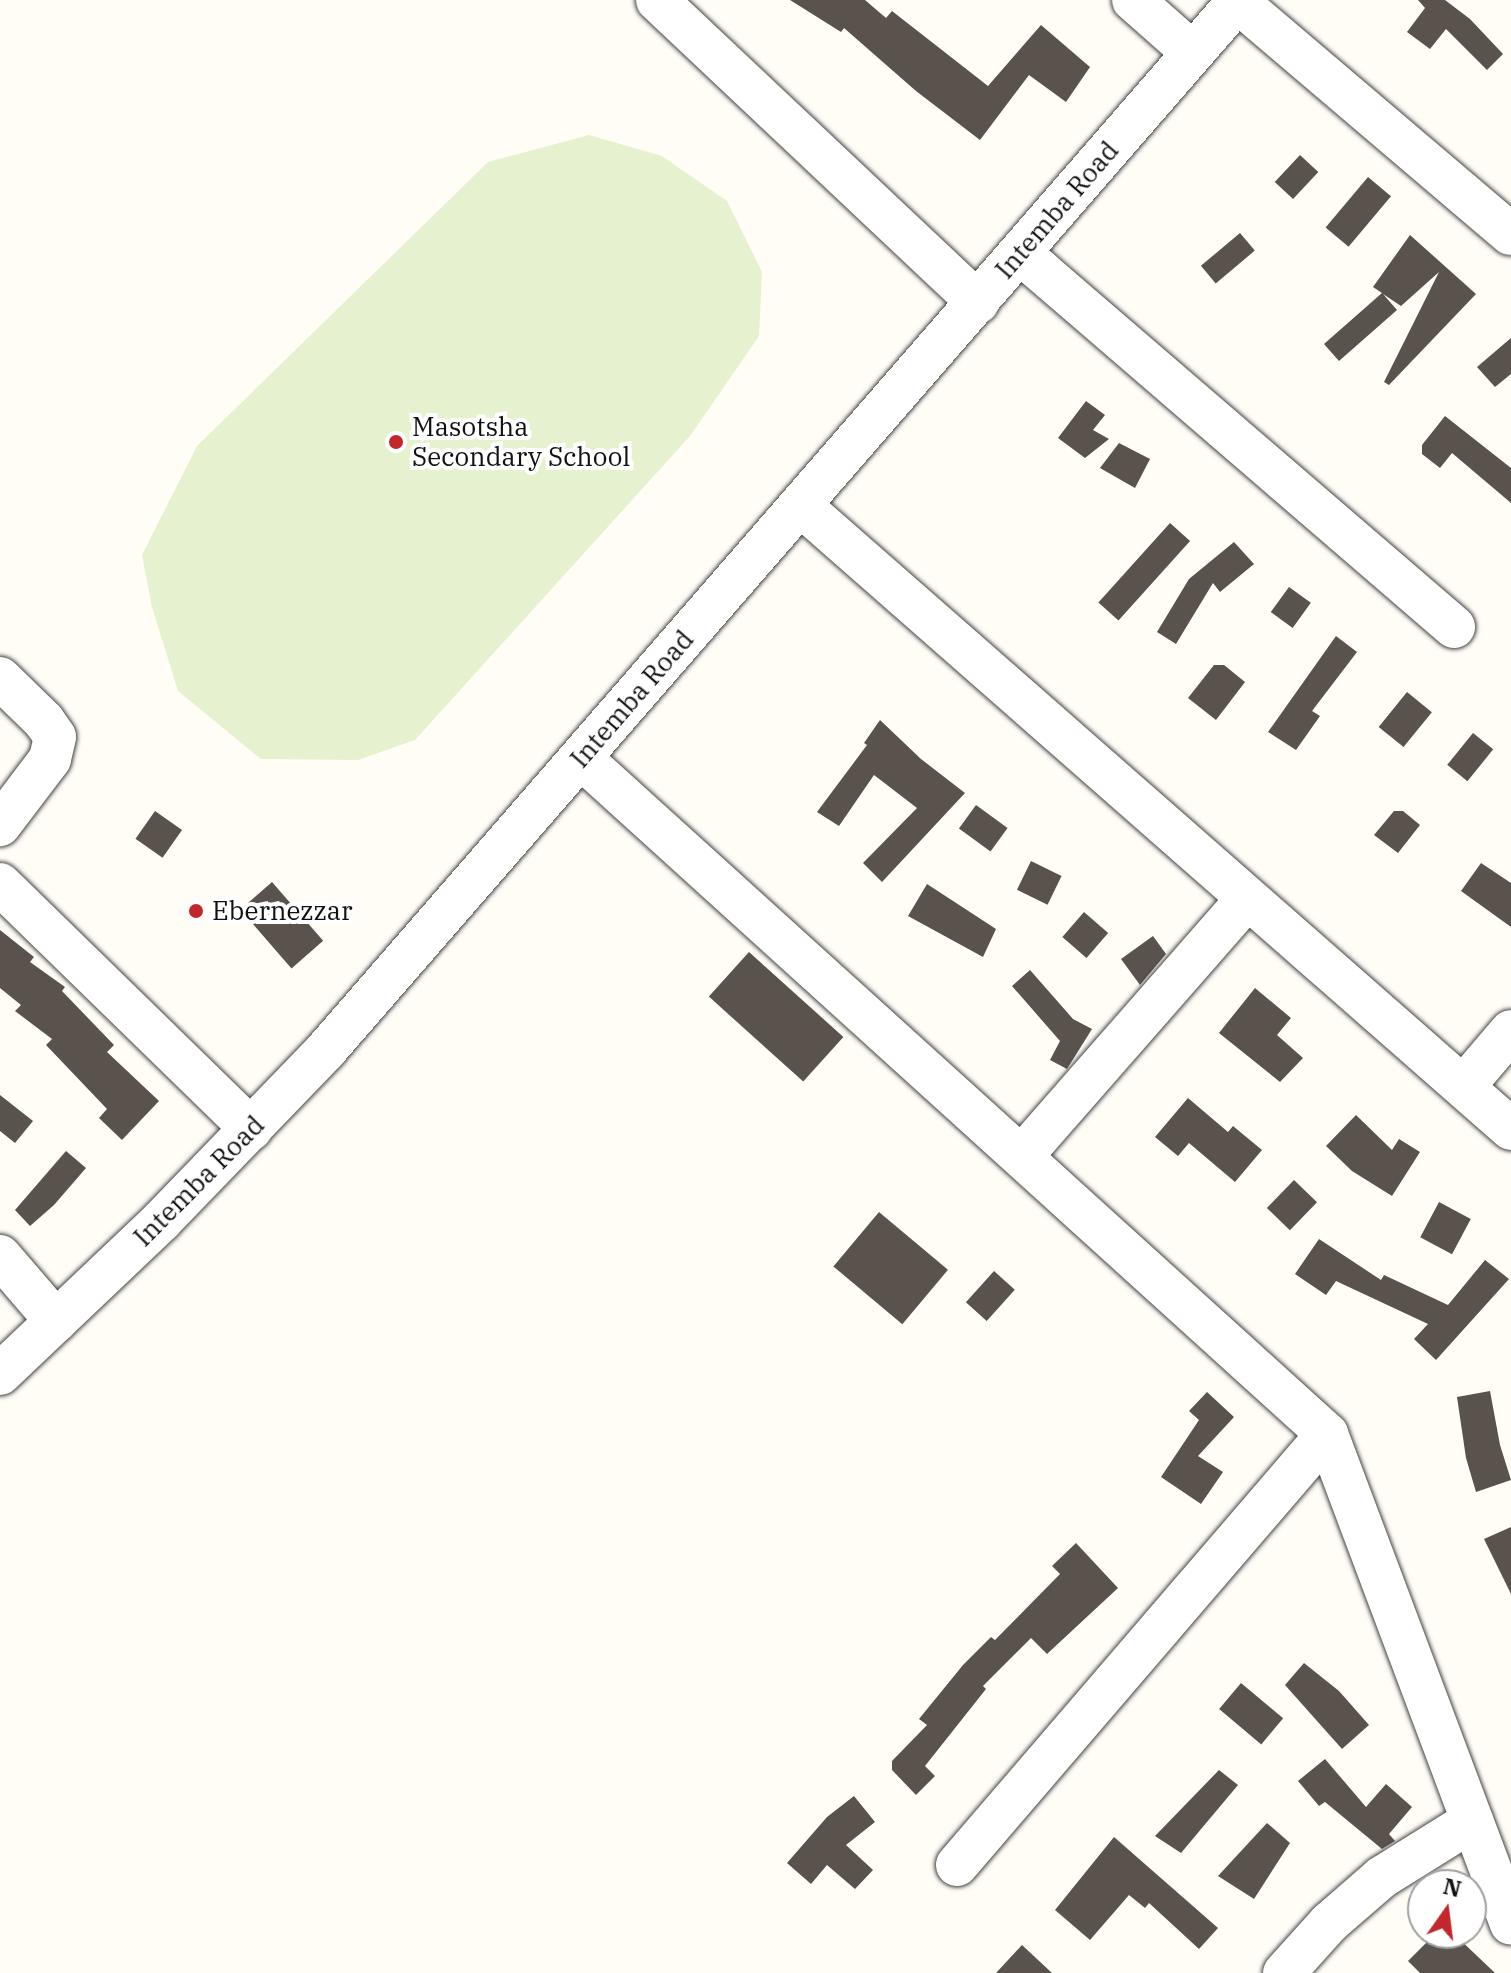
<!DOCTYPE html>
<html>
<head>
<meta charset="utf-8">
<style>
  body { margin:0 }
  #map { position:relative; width:1511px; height:1973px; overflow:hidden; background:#fffdf5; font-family:"IBM Plex Serif",serif }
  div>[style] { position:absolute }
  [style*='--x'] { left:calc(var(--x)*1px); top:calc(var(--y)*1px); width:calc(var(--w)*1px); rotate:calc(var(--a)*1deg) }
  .pitch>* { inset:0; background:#e6f2cf }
  .building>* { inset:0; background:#5a524d; transform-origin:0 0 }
  .roads { filter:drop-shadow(0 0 2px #444) drop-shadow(0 0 2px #444) }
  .minor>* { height:42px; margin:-21px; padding:0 21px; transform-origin:21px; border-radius:21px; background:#fff }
  .dots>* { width:22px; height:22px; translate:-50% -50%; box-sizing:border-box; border:4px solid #fff; border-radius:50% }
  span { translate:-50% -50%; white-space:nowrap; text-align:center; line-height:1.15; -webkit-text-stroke:8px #fff; paint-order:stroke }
  .street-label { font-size:26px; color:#111 }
  .poi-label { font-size:26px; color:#111 }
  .left { translate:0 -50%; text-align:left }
  .north { position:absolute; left:1407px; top:1869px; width:80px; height:80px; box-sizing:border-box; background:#fff; border:2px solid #a0a0a0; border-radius:50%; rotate:14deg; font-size:22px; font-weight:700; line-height:32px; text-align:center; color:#111 }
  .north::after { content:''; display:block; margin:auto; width:28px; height:36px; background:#c4262e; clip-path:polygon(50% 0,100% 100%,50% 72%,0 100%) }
</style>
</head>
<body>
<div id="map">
  <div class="pitch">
    <div style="clip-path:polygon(589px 135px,662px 156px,727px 201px,762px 272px,759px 336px,690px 436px,415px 740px,358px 760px,261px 759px,178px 691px,152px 607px,142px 555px,197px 446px,488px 162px)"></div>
  </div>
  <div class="building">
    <div style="clip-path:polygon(790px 0,865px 0,886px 18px,892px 11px,988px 86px,1041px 25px,1090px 67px,1066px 102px,1029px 75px,980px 140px,916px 91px,844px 28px,841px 32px)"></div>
    <div style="clip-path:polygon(1418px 0,1445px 0,1470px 19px,1503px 54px,1487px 70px,1446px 29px,1430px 49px,1407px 32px,1425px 8px)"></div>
    <div style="left:1300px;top:155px;width:25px;height:37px;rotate:43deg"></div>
    <div style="left:1368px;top:177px;width:30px;height:66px;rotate:40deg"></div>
    <div style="left:1240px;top:233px;width:23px;height:51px;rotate:50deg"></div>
    <div style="clip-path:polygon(1410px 235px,1476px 294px,1389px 385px,1384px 382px,1439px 272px,1401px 306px,1383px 294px,1397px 310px,1339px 361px,1324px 344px,1382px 293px,1373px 287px)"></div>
    <div style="clip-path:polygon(1511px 338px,1511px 374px,1495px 387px,1477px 367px)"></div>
    <div style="clip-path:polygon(1086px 401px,1105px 415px,1093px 430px,1109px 439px,1085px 458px,1058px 438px)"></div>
    <div style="clip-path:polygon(1445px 416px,1511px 468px,1511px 503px,1452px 453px,1440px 468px,1422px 454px,1422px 445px)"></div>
    <div style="clip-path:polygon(1119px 443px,1150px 459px,1135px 488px,1100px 468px)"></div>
    <div style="left:1170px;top:523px;width:27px;height:107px;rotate:42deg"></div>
    <div style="clip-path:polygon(1234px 542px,1254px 564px,1220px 592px,1213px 583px,1176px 644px,1157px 632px,1189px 579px)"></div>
    <div style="left:1289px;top:587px;width:27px;height:31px;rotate:36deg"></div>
    <div style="clip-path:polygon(1336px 636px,1357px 652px,1312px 711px,1320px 716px,1296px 750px,1268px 732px)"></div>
    <div style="clip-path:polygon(1214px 665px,1224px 665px,1245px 682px,1216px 720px,1188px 698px)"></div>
    <div style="left:1407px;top:692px;width:32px;height:45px;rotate:39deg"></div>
    <div style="clip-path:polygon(880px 720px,921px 759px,965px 793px,882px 882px,863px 863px,917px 808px,874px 775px,839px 826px,817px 812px,867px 745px,864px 743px)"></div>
    <div style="left:1473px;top:733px;width:26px;height:41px;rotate:39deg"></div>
    <div style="left:976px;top:805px;width:39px;height:29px;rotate:36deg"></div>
    <div style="left:155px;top:811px;width:33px;height:34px;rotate:35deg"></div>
    <div style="clip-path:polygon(1394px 811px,1403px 811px,1420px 825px,1398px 853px,1374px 835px)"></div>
    <div style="left:1031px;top:861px;width:34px;height:32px;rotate:26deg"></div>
    <div style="clip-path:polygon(1481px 863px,1511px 883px,1511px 927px,1461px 891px)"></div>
    <div style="left:272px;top:882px;width:78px;height:42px;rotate:49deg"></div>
    <div style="clip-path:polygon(927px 884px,996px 929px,983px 957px,908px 916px)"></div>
    <div style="left:1084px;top:912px;width:32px;height:33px;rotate:41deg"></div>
    <div style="clip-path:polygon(0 930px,34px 957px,30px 962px,65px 987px,62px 991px,114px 1045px,107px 1052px,159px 1101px,122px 1140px,99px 1118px,107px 1109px,46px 1045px,52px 1039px,15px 1011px,21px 1005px,0 988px)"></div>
    <div style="clip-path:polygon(1153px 936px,1166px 954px,1140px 985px,1121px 959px)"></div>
    <div style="left:749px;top:952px;width:127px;height:60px;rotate:42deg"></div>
    <div style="clip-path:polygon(1030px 970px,1073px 1019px,1092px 1029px,1067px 1069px,1050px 1060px,1060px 1041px,1012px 986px)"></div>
    <div style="clip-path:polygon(1255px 988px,1291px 1018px,1277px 1035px,1303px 1058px,1280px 1082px,1219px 1033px)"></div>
    <div style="clip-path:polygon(0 1095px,33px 1121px,15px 1143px,0 1131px)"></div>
    <div style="clip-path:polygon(1188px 1098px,1228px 1132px,1233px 1126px,1262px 1150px,1235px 1182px,1189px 1143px,1178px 1156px,1155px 1137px)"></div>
    <div style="clip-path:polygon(1356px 1115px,1392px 1150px,1399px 1139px,1420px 1152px,1392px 1196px,1352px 1171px,1326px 1146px)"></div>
    <div style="clip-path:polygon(66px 1151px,86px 1168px,54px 1205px,30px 1226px,15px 1210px)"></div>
    <div style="left:1294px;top:1180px;width:32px;height:39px;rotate:44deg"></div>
    <div style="left:1439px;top:1202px;width:36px;height:40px;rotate:28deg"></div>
    <div style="left:879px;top:1212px;width:90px;height:71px;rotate:40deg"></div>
    <div style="clip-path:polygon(1319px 1239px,1381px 1280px,1384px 1275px,1448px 1305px,1485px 1260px,1509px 1279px,1436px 1360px,1414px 1339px,1428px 1324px,1336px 1281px,1326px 1295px,1295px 1274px)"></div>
    <div style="left:994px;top:1271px;width:28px;height:42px;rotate:42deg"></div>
    <div style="clip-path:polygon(1490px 1391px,1500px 1445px,1511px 1480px,1476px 1492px,1466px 1458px,1457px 1397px)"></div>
    <div style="clip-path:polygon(1207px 1392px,1234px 1417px,1198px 1456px,1223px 1472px,1201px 1504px,1161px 1477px,1199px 1420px,1189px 1411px)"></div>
    <div style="clip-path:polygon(1511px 1527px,1511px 1594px,1484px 1539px)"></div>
    <div style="clip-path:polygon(1076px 1543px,1118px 1588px,1047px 1654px,1031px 1638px,983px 1686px,986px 1689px,925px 1766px,935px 1776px,916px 1795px,892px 1770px,892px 1761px,927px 1725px,919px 1719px,963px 1665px,991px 1637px,995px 1640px,1060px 1574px,1052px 1566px)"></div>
    <div style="clip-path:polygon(1304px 1663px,1339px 1691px,1369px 1725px,1342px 1749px,1285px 1685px)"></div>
    <div style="left:1241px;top:1683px;width:55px;height:34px;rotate:40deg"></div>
    <div style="clip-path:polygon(1325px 1759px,1366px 1807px,1386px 1784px,1412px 1807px,1389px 1834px,1395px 1841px,1382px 1849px,1325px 1802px,1319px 1806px,1298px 1781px)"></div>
    <div style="clip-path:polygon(1219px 1770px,1238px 1785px,1181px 1853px,1155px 1836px)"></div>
    <div style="clip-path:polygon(854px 1796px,875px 1822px,846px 1845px,873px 1870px,855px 1889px,827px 1865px,811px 1884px,787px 1863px,827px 1817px)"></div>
    <div style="clip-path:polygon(1267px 1823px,1290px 1843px,1254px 1899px,1218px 1876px)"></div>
    <div style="clip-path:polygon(1114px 1837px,1218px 1928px,1199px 1949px,1149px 1903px,1145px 1908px,1129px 1895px,1090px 1940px,1055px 1910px)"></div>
    <div style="clip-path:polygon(1436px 1933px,1453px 1933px,1495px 1973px,1420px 1973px,1408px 1961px)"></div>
    <div style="clip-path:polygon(1022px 1945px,1052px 1973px,996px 1973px)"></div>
  </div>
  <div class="roads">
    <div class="minor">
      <div style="--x:657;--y:0;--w:441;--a:43.3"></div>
      <div style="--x:1133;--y:0;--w:79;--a:41.4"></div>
      <div style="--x:1238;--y:2;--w:358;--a:40.4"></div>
      <div style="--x:1020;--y:253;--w:573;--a:40.75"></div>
      <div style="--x:800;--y:505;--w:946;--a:41.27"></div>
      <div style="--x:0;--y:678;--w:62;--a:44.3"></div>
      <div style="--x:44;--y:721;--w:19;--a:55"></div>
      <div style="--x:55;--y:737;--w:23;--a:103"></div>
      <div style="--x:50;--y:759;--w:83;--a:127.1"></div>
      <div style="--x:581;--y:758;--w:1007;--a:42.18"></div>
      <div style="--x:1327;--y:1434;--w:523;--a:69.42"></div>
      <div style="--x:0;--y:884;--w:351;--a:44.3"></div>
      <div style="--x:1464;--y:1086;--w:72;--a:-49.5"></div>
      <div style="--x:1022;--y:1156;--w:340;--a:-48.8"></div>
      <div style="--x:0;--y:1256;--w:86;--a:49.3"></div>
      <div style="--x:0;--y:1374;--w:224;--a:-43.5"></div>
      <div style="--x:162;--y:1220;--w:236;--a:-46"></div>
      <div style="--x:326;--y:1050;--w:1391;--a:-48.99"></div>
      <div style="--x:957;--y:1865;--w:568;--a:-49.35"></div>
      <div style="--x:1284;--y:1973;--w:67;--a:-48"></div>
      <div style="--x:1329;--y:1923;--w:70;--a:-41"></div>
      <div style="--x:1382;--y:1877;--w:106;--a:-31.9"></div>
    </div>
  </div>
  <div class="dots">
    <div style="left:396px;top:442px;background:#c4262e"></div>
    <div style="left:196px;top:911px;background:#c4262e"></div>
  </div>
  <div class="street-label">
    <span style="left:1057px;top:210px;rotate:-49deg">Intemba Road</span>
    <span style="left:632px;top:699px;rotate:-49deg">Intemba Road</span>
    <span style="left:199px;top:1181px;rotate:-45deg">Intemba Road</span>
  </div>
  <div class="poi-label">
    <span class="left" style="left:412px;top:442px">Masotsha<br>Secondary School</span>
    <span class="left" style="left:212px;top:911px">Ebernezzar</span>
  </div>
  <div class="north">N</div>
</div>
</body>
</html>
